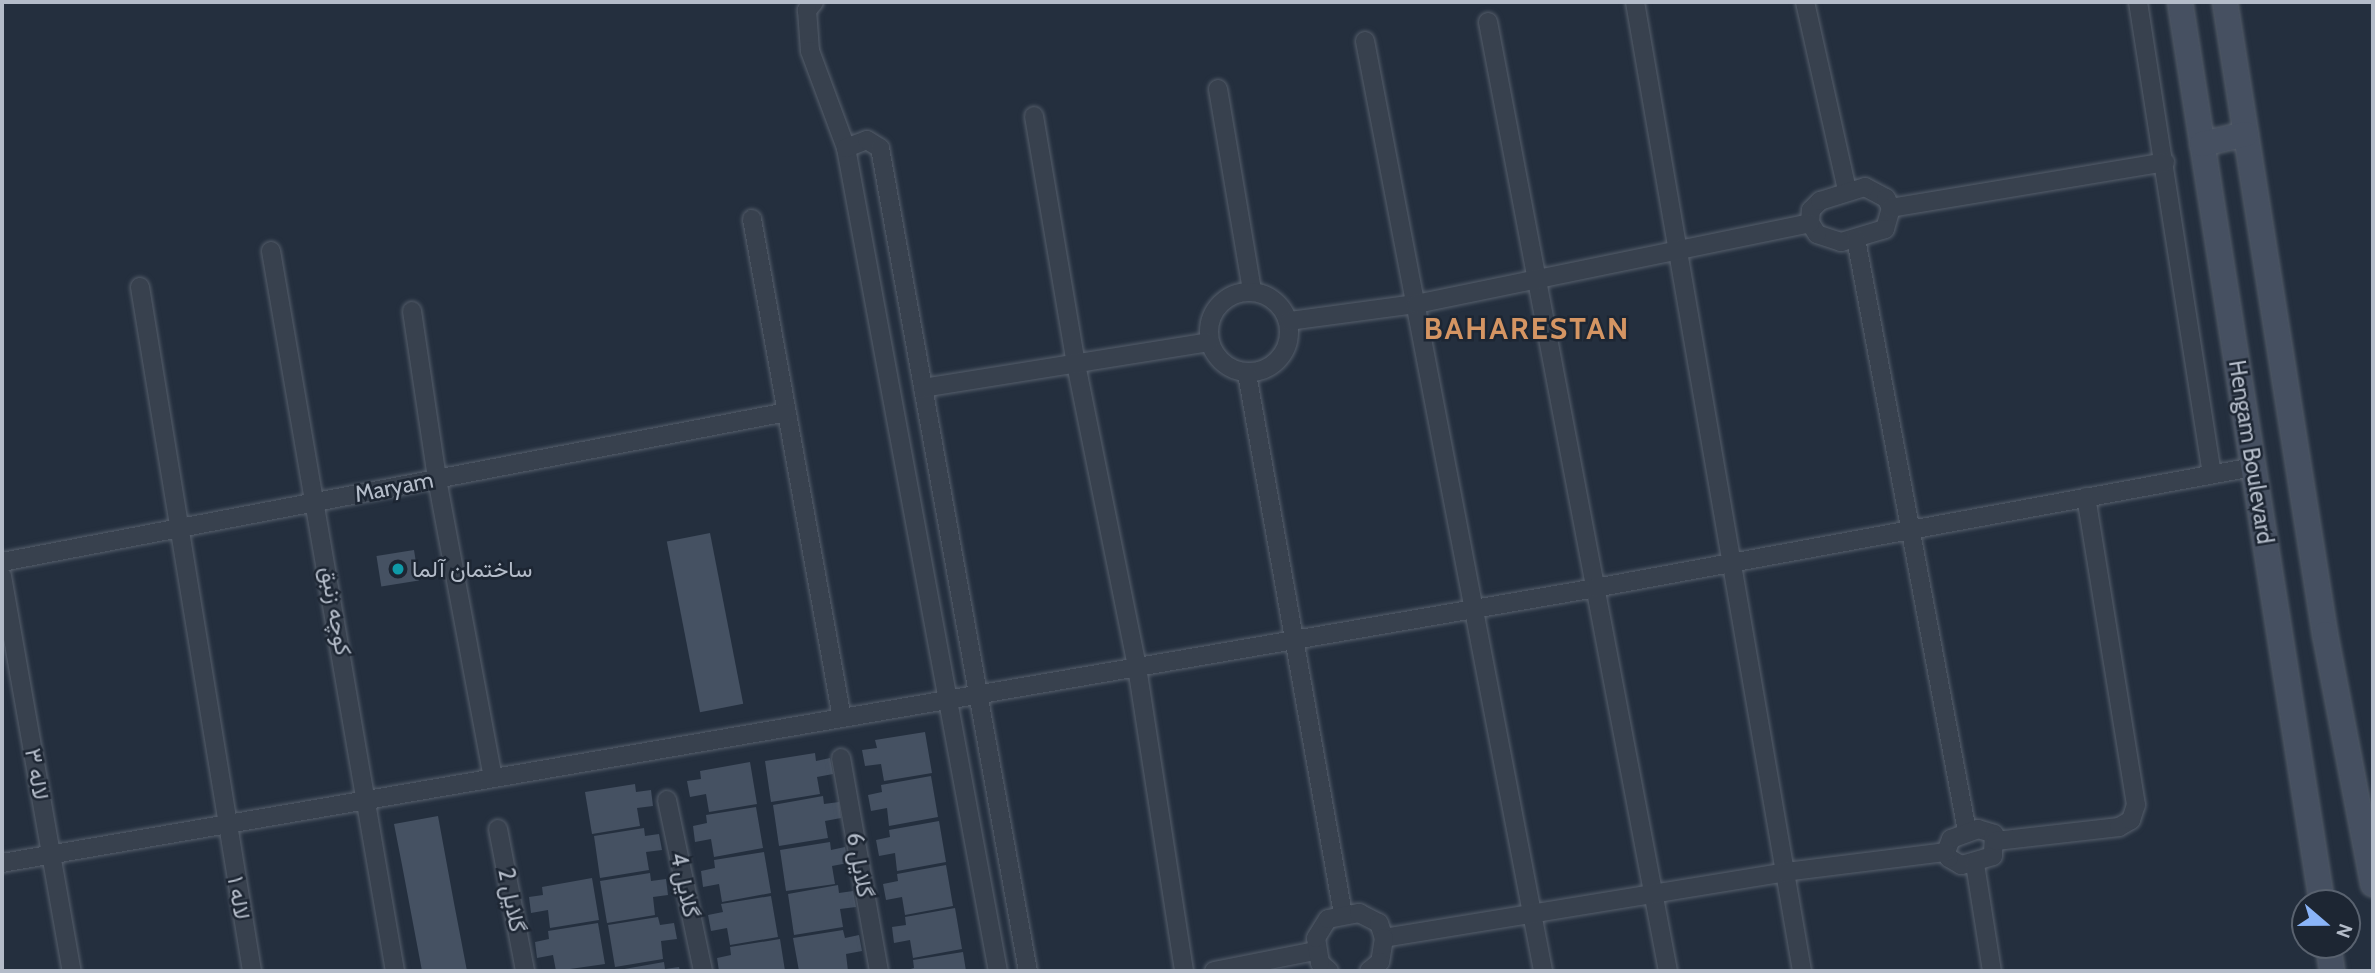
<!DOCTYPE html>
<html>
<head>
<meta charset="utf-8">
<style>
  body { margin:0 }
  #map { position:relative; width:2375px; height:973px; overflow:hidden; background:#242f3e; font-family:Cabin,Vazirmatn,sans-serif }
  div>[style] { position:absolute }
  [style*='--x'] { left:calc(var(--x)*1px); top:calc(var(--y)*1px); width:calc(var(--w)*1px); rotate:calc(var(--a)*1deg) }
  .building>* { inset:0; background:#455162; transform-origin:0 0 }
  .roads { filter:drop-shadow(0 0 2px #565f6c) drop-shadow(0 0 2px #565f6c) }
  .minor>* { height:18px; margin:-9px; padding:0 9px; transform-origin:9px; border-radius:9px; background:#38414e }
  .minor>.ring { margin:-9px; padding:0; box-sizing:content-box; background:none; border:18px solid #38414e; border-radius:50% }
  .secondary>* { height:24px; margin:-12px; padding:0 12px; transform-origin:12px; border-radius:12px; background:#465061 }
  .dots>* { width:19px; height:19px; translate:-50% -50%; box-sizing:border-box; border:4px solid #1d2633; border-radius:50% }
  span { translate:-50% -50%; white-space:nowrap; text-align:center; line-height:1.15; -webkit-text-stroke:5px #1d2633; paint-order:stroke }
  .street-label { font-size:23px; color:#b4bcc9 }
  .poi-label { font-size:23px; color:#b4bcc9 }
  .left { translate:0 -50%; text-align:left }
  .district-label { font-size:30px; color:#d59563; font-weight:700; letter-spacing:2px }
  .frame { position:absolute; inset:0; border:4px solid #b4bcc9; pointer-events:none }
  .north { position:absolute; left:2291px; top:889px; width:70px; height:70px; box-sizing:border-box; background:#1d2633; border:2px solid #59626f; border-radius:50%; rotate:110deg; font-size:19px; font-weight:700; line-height:28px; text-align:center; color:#b4bcc9 }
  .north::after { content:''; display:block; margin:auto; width:24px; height:32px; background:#8ab4f8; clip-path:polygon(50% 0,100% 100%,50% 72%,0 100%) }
</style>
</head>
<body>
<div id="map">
  <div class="building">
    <div style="left:710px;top:533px;width:174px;height:44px;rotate:79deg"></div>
    <div style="left:414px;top:550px;width:31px;height:38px;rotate:81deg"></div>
    <div style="clip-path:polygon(925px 732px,932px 773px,884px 781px,881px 764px,865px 766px,862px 750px,877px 748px,875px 740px)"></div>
    <div style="clip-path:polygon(815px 753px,816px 761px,830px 758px,833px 774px,817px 777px,820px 794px,771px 802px,765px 761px)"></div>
    <div style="clip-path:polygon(750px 762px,757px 804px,709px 812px,706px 794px,690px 797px,687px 781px,701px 779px,700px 771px)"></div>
    <div style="clip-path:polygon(931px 776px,938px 817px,889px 826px,887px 808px,871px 811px,868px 795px,882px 792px,881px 785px)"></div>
    <div style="clip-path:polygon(635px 784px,636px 792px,651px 790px,653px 806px,637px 808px,640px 826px,592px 834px,585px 792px)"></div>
    <div style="clip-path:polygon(823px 796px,824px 804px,839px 802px,841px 818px,825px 821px,828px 838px,779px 846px,773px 805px)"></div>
    <div style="clip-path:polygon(756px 807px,763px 848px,714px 857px,711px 839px,695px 842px,693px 826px,707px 823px,706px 815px)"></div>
    <div style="clip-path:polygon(438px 816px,454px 903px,467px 971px,422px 971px,402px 865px,394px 824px)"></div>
    <div style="clip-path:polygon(939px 821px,946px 862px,897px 871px,895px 853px,879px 856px,876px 840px,890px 837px,889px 830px)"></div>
    <div style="clip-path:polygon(644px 828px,645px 836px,659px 834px,662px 850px,646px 852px,649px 870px,600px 878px,594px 836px)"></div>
    <div style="clip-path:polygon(830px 842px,831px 850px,845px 847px,848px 863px,832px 866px,835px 884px,786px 891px,780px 850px)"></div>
    <div style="clip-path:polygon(764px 852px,771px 893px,722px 902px,719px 884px,703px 887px,701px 871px,715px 868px,714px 860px)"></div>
    <div style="clip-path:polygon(946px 865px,953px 906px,905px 915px,902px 897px,886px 900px,883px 884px,898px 881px,897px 874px)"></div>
    <div style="clip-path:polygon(650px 873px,651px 881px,666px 879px,668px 895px,653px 897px,655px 915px,607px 923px,600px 881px)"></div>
    <div style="clip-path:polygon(592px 878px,599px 920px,550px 928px,548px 910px,531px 913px,529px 897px,543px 895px,542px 887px)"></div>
    <div style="clip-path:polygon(838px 885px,839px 893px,853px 891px,856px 907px,840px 909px,843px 927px,794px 935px,788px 894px)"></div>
    <div style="clip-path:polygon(771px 896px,778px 937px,730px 945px,727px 928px,711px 931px,708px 915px,723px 912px,721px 904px)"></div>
    <div style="clip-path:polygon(955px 908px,962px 949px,913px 958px,910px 940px,894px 943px,892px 927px,906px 925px,905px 917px)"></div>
    <div style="clip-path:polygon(658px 917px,660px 925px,674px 923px,677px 939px,661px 941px,663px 959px,615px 967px,608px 925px)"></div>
    <div style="clip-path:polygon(598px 923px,605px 964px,556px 971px,553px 955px,537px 958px,535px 942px,549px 939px,548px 931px)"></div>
    <div style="clip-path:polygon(843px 930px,845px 938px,859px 935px,862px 951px,846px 954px,848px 971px,799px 971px,793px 938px)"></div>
    <div style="clip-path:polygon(780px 939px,785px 971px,719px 971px,717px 958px,731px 955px,730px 947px)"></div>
    <div style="clip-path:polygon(963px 952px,966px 971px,904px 971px,914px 968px,913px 960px)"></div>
    <div style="clip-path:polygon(664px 962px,665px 969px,679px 967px,680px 971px,613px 971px)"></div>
  </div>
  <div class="roads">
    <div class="minor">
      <div style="--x:814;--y:2;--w:11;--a:131"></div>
      <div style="--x:807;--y:10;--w:41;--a:85.8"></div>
      <div style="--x:810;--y:51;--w:103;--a:69.6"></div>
      <div style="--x:846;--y:148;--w:837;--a:79.54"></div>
      <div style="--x:1635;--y:2;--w:983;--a:80.22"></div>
      <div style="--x:1805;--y:2;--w:193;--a:77.4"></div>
      <div style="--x:2138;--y:2;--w:478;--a:81.1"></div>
      <div style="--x:1488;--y:22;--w:966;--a:79.26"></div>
      <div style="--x:1365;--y:41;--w:947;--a:79.16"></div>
      <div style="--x:1218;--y:89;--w:204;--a:80.4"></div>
      <div style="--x:1034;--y:116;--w:252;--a:80.4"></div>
      <div style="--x:1076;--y:364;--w:309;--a:78.6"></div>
      <div style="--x:1137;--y:667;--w:308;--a:81.2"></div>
      <div style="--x:846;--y:148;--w:22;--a:-21"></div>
      <div style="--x:867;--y:140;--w:15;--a:32"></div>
      <div style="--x:880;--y:148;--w:836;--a:79.81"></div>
      <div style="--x:1865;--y:187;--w:24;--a:28"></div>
      <div style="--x:1886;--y:198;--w:11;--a:63"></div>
      <div style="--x:1891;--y:208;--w:22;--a:106"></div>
      <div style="--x:1885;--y:229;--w:46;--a:163.5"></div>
      <div style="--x:1841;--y:242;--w:25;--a:-162"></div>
      <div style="--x:1817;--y:234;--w:13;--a:-122"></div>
      <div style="--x:1810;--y:223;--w:13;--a:-86"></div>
      <div style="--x:1811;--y:210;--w:13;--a:-45"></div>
      <div style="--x:1820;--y:201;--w:47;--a:-17.3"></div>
      <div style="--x:1891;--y:208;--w:278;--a:-9.5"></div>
      <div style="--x:752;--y:219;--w:507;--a:79.78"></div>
      <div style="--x:1856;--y:239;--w:602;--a:79.38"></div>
      <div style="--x:271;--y:251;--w:731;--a:80.23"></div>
      <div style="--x:140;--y:287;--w:693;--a:80.7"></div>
      <div class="ring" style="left:1209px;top:292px;width:62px;height:62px"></div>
      <div style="--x:412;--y:311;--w:170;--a:81.5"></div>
      <div style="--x:437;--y:479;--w:304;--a:79.4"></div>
      <div style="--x:1290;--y:321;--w:127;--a:-7.7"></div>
      <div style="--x:1416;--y:304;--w:402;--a:-11.6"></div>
      <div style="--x:1247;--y:374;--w:548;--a:79.92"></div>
      <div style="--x:923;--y:388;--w:290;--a:-9.1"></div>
      <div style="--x:2;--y:562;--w:799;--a:-10.82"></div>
      <div style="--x:2;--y:576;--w:401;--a:80"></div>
      <div style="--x:841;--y:758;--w:216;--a:79.9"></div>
      <div style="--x:667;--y:800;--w:175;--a:78.1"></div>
      <div style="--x:498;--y:829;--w:145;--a:79.2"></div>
      <div style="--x:1978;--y:829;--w:17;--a:17"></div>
      <div style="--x:1994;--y:834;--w:22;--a:93"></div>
      <div style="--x:1993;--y:856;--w:33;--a:164"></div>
      <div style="--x:1961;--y:865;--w:14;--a:-150"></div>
      <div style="--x:1949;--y:858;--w:7;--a:-117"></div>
      <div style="--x:1946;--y:852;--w:14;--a:-69"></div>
      <div style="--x:1951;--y:839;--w:29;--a:-20"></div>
      <div style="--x:1996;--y:841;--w:124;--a:-6.5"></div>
      <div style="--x:2119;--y:827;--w:14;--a:-30"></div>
      <div style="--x:2131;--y:820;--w:16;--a:-72"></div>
      <div style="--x:2136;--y:805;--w:312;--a:-99.2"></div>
      <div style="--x:2;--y:863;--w:1617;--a:-9.79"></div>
      <div style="--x:1595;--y:588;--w:669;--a:-10.42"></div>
      <div style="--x:1975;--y:864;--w:108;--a:81"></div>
      <div style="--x:1384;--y:938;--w:406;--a:-9.3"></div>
      <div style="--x:1785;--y:872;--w:162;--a:-7.1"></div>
      <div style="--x:1214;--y:971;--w:103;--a:-11.2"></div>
      <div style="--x:1329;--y:971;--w:12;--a:-138"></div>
      <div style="--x:1320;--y:963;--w:25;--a:-99"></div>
      <div style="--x:1316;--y:938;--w:22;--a:-58"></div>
      <div style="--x:1328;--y:919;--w:32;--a:-11"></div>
      <div style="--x:1359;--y:913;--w:22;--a:27"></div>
      <div style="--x:1379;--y:923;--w:16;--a:72"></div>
      <div style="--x:1384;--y:938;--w:24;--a:99"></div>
      <div style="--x:1380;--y:962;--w:14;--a:141"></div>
    </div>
    <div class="secondary">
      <div style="--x:2180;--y:2;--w:912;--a:81.04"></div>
      <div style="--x:2225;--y:2;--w:640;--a:81.01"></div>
      <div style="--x:2325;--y:634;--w:255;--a:79.1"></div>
      <div style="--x:2202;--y:144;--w:45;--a:-12.8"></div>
      <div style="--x:2328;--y:945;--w:26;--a:81"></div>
    </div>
  </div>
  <div class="dots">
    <div style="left:398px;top:569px;background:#0f9aa8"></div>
  </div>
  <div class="street-label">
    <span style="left:2251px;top:452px;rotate:81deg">Hengam Boulevard</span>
    <span style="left:394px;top:487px;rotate:-11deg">Maryam</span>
    <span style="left:336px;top:611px;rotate:80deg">کوچه زنبق</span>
    <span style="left:37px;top:774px;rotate:80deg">لاله ۳</span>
    <span style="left:860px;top:865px;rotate:80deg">گلایل 6</span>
    <span style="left:685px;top:885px;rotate:78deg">گلایل 4</span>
    <span style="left:239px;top:898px;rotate:80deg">لاله ۱</span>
    <span style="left:512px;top:900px;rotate:79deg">گلایل 2</span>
  </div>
  <div class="poi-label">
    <span class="left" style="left:412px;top:569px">ساختمان آلما</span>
  </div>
  <div class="district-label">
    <span style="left:1527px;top:329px">BAHARESTAN</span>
  </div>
  <div class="frame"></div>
  <div class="north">N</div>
</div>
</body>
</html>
